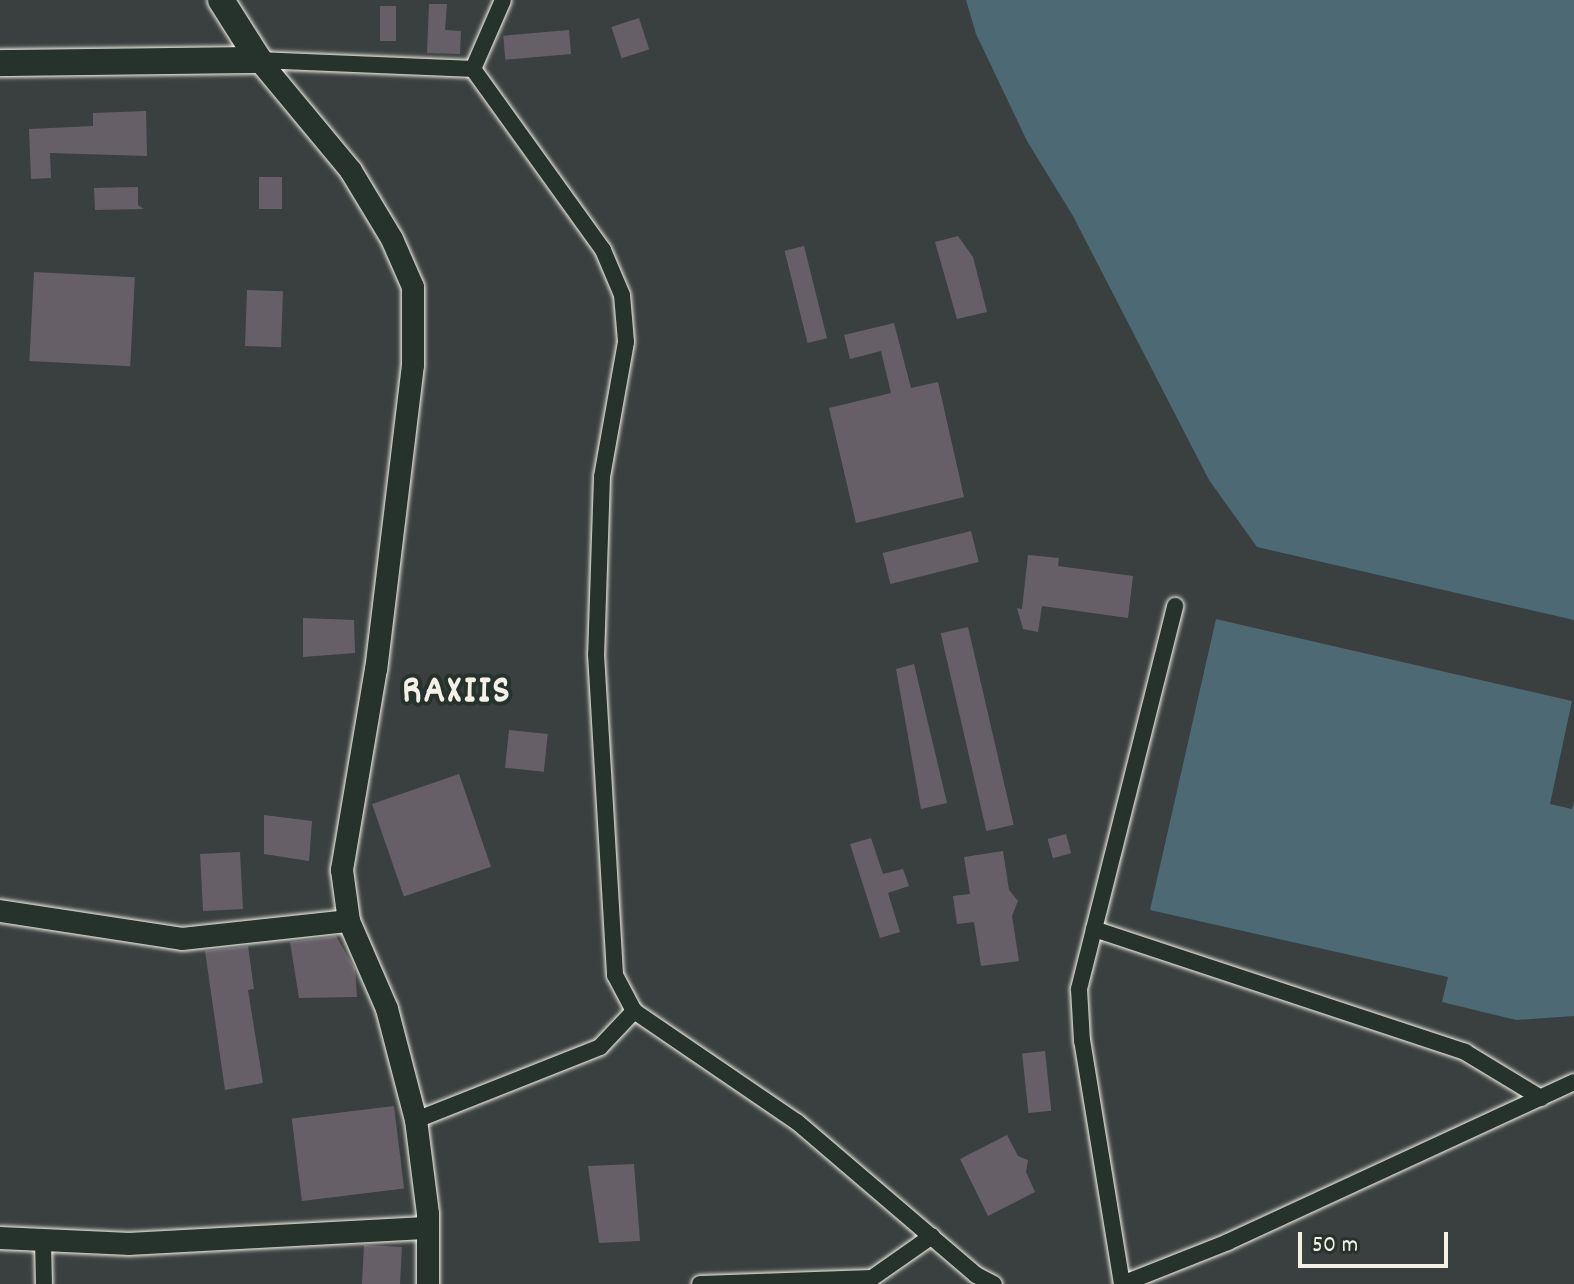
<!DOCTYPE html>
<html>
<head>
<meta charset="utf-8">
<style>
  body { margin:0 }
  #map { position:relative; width:1574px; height:1284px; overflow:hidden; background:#39403f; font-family:Dekko,sans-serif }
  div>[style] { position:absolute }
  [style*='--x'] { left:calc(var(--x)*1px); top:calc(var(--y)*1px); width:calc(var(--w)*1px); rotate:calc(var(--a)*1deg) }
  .water>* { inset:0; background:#4d6973 }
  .building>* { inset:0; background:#665f68; transform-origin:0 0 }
  .roads { filter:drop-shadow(0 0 2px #f4f1e8) drop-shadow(0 0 2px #f4f1e8) }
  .street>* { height:16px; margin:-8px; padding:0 8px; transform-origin:8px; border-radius:8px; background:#26332d }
  .secondary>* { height:22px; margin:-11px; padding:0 11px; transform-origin:11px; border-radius:11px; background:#26332d }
  .primary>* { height:26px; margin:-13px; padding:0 13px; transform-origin:13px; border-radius:13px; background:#26332d }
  span { translate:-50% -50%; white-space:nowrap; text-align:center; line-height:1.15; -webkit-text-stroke:8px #26332d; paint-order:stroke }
  .district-label { font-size:40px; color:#f4f1e8; font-weight:700; letter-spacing:2px }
  .scale { position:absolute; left:1298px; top:1232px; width:150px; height:36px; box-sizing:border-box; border:4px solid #f4f1e8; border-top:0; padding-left:10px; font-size:24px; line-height:28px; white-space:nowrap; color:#f4f1e8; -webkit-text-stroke:6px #26332d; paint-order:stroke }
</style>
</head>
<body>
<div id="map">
  <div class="water">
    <div style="clip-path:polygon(966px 0,1574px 0,1574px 620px,1257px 547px,1209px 480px,1073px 216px,1027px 141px,976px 34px)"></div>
    <div style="clip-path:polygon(1216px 619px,1572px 701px,1550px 804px,1572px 809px,1574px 802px,1574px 1016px,1516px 1020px,1442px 1002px,1448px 977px,1150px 910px)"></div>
  </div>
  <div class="building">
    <div style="clip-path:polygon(429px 4px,447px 4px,445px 30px,461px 31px,460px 54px,427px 53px)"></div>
    <div style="left:396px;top:6px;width:35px;height:16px;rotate:90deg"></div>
    <div style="left:639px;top:18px;width:33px;height:29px;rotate:72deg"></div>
    <div style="left:569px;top:30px;width:24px;height:66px;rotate:85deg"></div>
    <div style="clip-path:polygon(146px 111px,147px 156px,50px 153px,51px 178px,31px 179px,29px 129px,93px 126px,93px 113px)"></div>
    <div style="left:259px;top:177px;width:23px;height:32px"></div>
    <div style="clip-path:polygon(138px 187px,138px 205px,144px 209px,95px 210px,94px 188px)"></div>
    <div style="clip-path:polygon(958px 236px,973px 257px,987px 312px,957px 319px,935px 242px)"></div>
    <div style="left:804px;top:246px;width:95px;height:20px;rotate:76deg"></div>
    <div style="left:34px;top:272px;width:101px;height:89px;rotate:3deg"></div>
    <div style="left:247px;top:290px;width:36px;height:56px;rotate:2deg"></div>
    <div style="clip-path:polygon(894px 323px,911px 388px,938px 382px,964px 497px,856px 523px,829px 408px,891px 393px,881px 351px,850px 359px,844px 335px)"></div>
    <div style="left:971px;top:531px;width:32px;height:91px;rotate:76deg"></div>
    <div style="clip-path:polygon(1028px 555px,1059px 558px,1058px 566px,1133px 576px,1128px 618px,1042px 606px,1038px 632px,1023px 629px,1017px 608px,1022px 609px)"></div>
    <div style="clip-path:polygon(303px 618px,354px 620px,355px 653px,303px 657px)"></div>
    <div style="left:968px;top:627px;width:203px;height:28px;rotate:77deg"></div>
    <div style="clip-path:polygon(914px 664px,947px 803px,921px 809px,896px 669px)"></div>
    <div style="left:509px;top:730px;width:39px;height:38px;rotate:6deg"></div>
    <div style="left:459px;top:774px;width:98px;height:92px;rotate:71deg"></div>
    <div style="clip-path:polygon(264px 815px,312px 821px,309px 861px,264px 854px)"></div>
    <div style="left:1066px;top:834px;width:20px;height:19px;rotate:75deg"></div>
    <div style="clip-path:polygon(871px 838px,883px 874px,903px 869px,909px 886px,888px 893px,900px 932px,880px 938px,850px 844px)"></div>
    <div style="clip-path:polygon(1003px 851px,1009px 890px,1018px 901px,1012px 916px,1019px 961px,981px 966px,974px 922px,957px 924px,953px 896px,970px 894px,964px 857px)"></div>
    <div style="left:240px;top:852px;width:57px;height:40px;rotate:87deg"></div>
    <div style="clip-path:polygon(336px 936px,355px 969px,357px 997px,299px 998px,290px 942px)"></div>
    <div style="clip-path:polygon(248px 946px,254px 989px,248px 990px,263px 1083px,225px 1090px,205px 951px)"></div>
    <div style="left:1045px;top:1051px;width:60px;height:23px;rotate:84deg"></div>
    <div style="left:394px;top:1106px;width:83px;height:103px;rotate:83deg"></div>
    <div style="clip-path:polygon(1007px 1135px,1018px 1156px,1028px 1160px,1026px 1172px,1035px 1192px,988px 1216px,960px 1159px)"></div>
    <div style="clip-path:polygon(634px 1164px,640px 1241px,599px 1243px,588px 1166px)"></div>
    <div style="left:364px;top:1245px;width:38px;height:39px;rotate:3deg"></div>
  </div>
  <div class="roads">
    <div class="street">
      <div style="--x:259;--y:60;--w:214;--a:2.4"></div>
      <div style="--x:473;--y:69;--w:223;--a:54.3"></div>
      <div style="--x:603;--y:250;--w:49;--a:67.1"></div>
      <div style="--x:622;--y:295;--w:47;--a:85.1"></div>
      <div style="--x:626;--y:342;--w:137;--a:100.1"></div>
      <div style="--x:602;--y:477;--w:177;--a:91.9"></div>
      <div style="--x:596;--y:654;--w:322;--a:86.6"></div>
      <div style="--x:615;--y:975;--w:41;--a:62.2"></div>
      <div style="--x:634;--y:1011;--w:197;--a:34.3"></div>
      <div style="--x:797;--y:1122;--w:235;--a:40.5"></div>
      <div style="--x:976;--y:1275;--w:20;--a:27"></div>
      <div style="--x:473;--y:69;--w:75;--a:-66.5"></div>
      <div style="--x:1094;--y:929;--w:391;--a:18.3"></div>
      <div style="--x:1465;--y:1052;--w:89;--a:31.2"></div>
      <div style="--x:416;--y:1120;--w:198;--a:-21.6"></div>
      <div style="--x:600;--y:1047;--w:50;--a:-46.6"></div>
      <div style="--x:43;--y:1241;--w:43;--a:88.7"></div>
      <div style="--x:700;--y:1284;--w:172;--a:-2"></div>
      <div style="--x:872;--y:1278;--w:73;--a:-35"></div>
      <div style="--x:1122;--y:1284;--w:246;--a:-99.3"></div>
      <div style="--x:1082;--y:1041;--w:52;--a:-93.3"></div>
      <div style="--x:1079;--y:989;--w:395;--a:-75.9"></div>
      <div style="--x:1122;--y:1284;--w:114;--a:-21.6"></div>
      <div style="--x:1228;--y:1242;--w:381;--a:-24.8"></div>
    </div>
    <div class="secondary">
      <div style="--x:259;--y:60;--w:144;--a:50.3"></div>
      <div style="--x:351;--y:171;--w:79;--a:58.9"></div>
      <div style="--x:392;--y:239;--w:52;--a:66.4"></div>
      <div style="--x:413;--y:287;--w:78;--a:90"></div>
      <div style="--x:413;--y:365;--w:306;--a:96.9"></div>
      <div style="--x:376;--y:669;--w:204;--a:99.6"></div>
      <div style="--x:342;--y:870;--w:51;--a:82.2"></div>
      <div style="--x:349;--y:921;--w:96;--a:66.6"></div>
      <div style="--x:387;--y:1009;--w:115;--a:75.4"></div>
      <div style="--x:416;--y:1120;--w:95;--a:82.7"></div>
      <div style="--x:428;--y:1214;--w:70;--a:90"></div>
      <div style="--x:0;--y:911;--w:184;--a:8.7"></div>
      <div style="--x:182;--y:939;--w:168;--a:-6.2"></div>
      <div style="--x:0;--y:1238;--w:130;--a:2.6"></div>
      <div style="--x:130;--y:1244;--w:298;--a:-3.1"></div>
    </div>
    <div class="primary">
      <div style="--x:221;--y:0;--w:71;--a:57.7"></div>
      <div style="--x:0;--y:63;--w:259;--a:-0.7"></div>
    </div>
  </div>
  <div class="district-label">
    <span style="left:457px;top:694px">RAXIIS</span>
  </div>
  <div class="scale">50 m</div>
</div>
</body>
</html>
